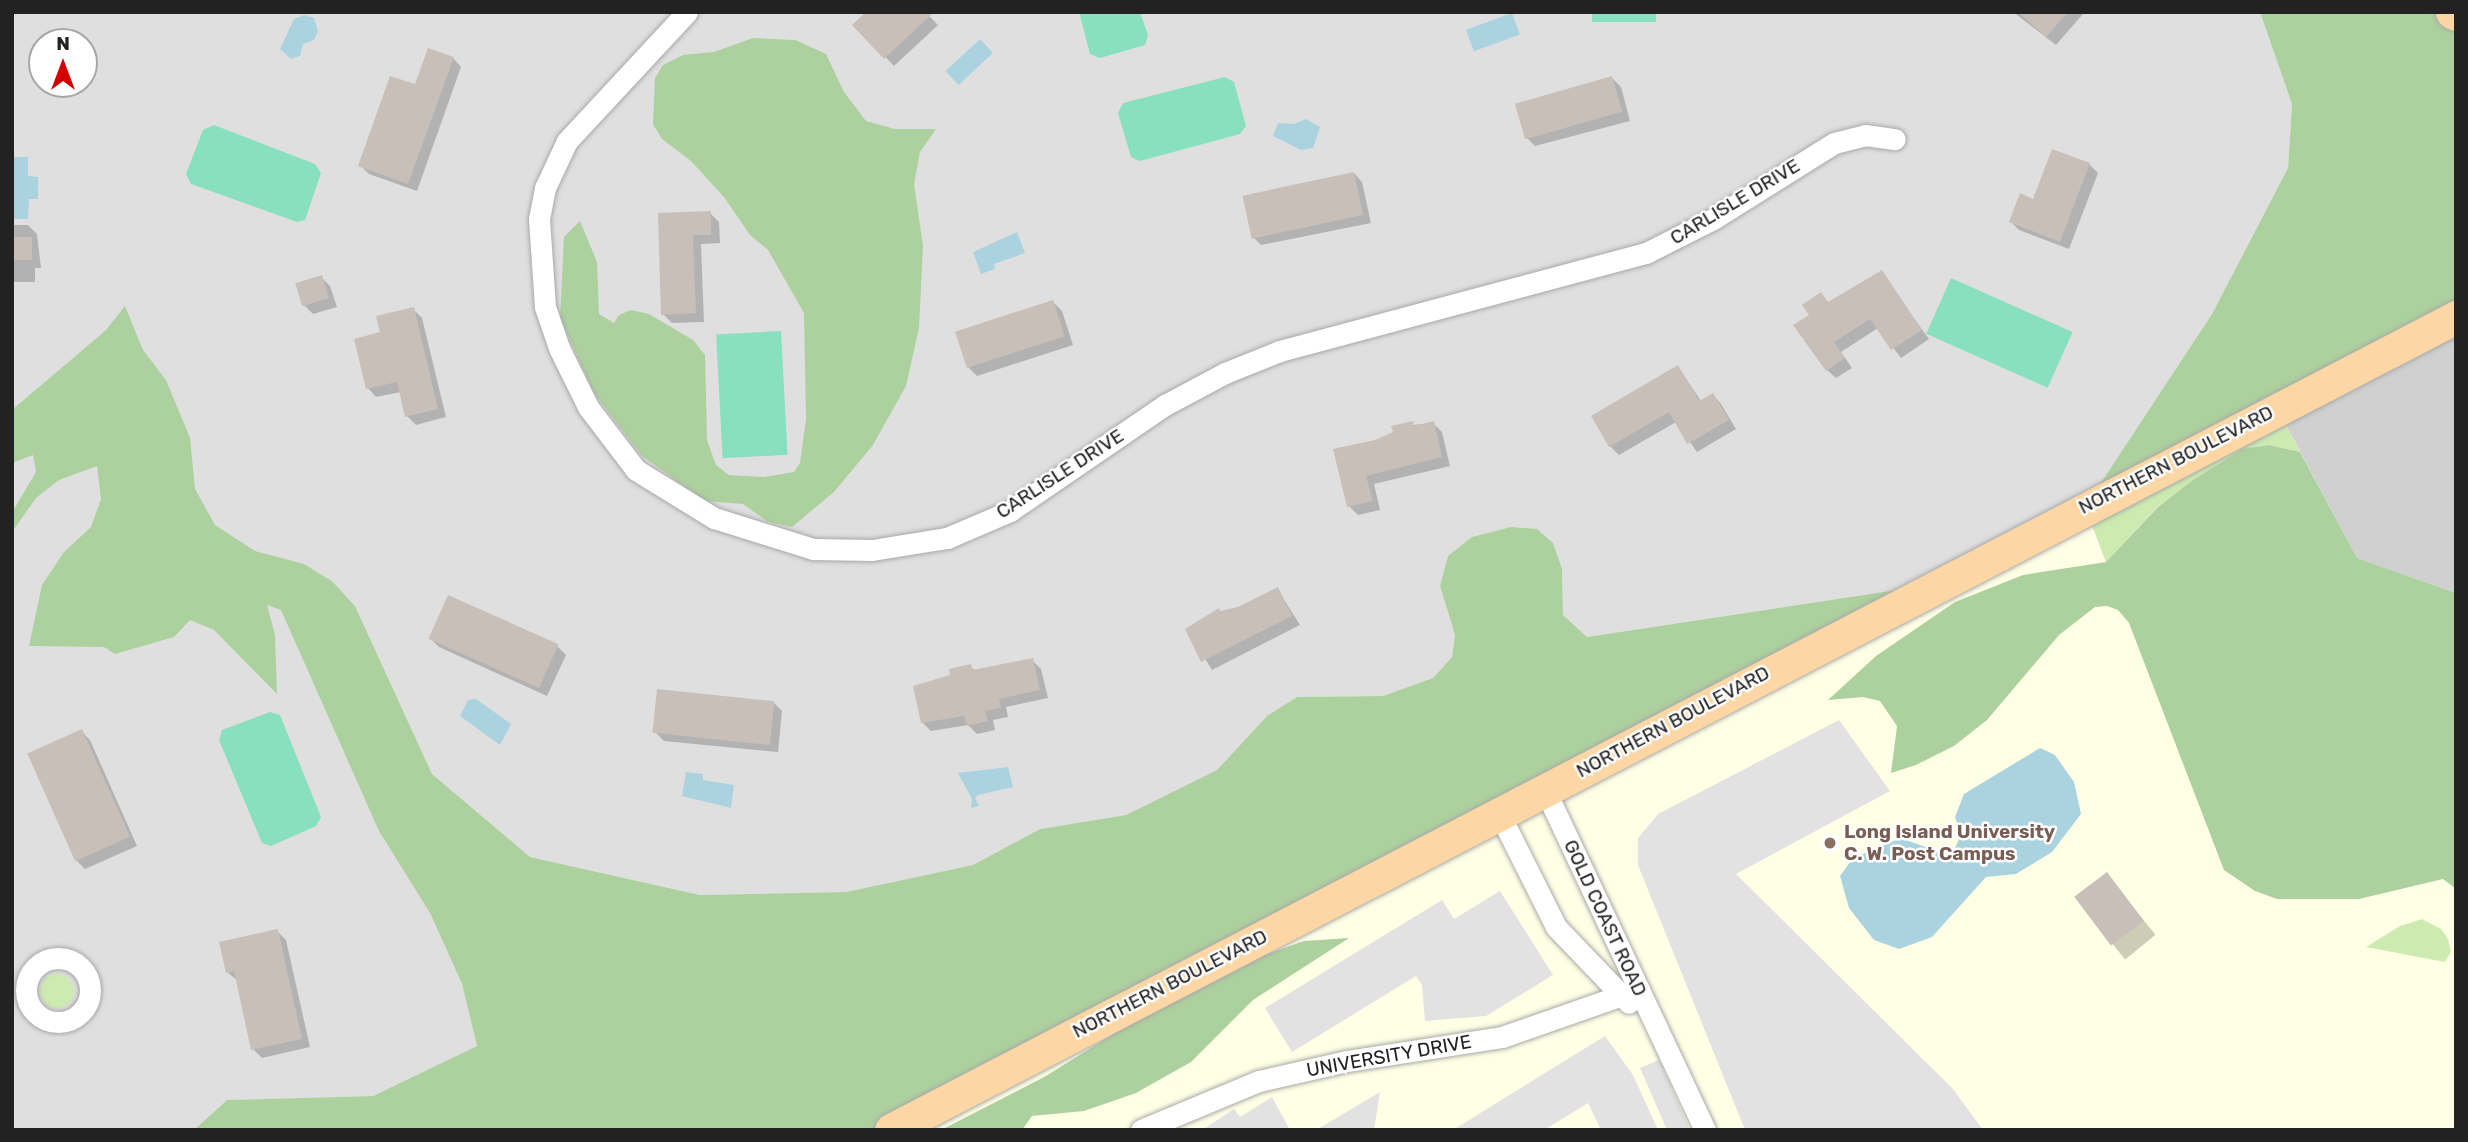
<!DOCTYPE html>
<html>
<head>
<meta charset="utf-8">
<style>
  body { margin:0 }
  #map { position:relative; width:2468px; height:1142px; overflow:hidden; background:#f2efe9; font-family:Rubik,sans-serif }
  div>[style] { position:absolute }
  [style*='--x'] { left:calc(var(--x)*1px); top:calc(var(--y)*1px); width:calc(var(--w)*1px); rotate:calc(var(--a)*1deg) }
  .residential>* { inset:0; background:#e0dfdf }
  .education>* { inset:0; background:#ffffe5 }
  .religious>* { inset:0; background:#d0d0d0 }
  .grass>* { inset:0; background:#cdebb0 }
  .round { border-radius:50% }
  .forest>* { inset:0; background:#add19e }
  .pitch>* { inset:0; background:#88e0be; transform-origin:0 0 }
  .parking>* { inset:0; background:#e2e2e2 }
  .water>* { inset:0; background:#aad3df; transform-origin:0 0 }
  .shadow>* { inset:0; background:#0003; transform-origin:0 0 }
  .building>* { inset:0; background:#c7bfb8; transform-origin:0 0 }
  .roads { filter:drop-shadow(0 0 2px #a9a9a9) drop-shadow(0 0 2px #a9a9a9) }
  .street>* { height:21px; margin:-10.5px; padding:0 10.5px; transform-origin:10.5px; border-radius:10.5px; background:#fff }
  .street>.ring { margin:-10.5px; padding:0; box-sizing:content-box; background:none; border:21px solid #fff; border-radius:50% }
  .primary>* { height:33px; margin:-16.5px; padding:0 16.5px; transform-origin:16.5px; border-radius:16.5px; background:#fcd6a4 }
  .dots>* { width:19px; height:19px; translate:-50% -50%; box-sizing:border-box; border:4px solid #fff; border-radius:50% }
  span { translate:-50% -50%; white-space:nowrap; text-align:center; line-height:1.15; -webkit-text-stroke:5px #fff; paint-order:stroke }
  .street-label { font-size:19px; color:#222 }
  .education-label { font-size:19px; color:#785e54; font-weight:700 }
  .left { translate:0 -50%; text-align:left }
  .frame { position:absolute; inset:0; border:14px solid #222; pointer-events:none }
  .north { position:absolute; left:28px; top:28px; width:70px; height:70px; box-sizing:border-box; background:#fff; border:2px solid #a7a7a7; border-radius:50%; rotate:0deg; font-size:19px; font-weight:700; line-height:28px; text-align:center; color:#222 }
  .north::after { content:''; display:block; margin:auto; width:24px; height:32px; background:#d40000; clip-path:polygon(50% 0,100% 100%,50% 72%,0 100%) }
</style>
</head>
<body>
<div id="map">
  <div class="residential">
    <div style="clip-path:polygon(evenodd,12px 12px,2260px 12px,2292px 104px,2288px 168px,2212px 314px,2085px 507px,1936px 584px,1587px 637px,1563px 615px,1562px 569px,1440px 586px,1455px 635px,1452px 657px,1433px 678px,1383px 696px,1297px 697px,1267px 716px,1217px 770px,1126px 815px,1040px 829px,973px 865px,846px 892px,700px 895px,530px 857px,432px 774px,355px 606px,333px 582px,430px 913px,462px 984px,477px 1046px,373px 1096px,227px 1100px,194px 1130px,12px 1130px,12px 12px,42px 42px,84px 42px,84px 84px,42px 84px,42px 42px)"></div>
  </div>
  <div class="education">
    <div style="clip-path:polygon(2085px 507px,2224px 870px,2456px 790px,2456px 1130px,891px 1130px)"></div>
  </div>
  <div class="religious">
    <div style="clip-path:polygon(2456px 317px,2456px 593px,2357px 558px,2277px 408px)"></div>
  </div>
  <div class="grass">
    <div style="clip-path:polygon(2277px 408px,2300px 452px,2269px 445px,2243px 450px,2158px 506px,2106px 562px,2085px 507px)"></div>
    <div style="clip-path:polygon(2422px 919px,2441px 929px,2448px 939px,2451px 952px,2445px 962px,2366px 947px,2400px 926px)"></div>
    <div class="round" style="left:40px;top:974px;width:34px;height:34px"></div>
  </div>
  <div class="forest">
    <div style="clip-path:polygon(2260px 12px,2456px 12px,2456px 317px,2085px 507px,2212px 314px,2288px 168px,2292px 104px)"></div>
    <div style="clip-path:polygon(753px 38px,795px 40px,826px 54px,844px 92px,866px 121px,895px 129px,936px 129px,920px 152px,914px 184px,923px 246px,919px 328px,906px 386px,873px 445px,834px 492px,792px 527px,768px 522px,743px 504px,705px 501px,642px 456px,594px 393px,560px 318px,564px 237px,580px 221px,597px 262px,599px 314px,614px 323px,619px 315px,631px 310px,649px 314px,693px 340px,705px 355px,707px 440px,716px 465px,729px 475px,764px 477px,794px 472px,800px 463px,806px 419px,804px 313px,768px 250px,750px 235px,724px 197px,691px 161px,662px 139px,653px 124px,655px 78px,663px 65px,683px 55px,714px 52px)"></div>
    <div style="clip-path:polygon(125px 306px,143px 350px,166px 380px,190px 438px,195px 489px,215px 525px,255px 551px,304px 564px,333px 582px,355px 606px,432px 774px,530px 857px,700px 895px,846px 892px,973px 865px,1040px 829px,1126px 815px,1217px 770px,1267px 716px,1297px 697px,1383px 696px,1433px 678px,1452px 657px,1455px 635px,1440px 586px,1448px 556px,1472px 537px,1511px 527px,1537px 529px,1553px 543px,1562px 569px,1563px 615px,1587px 637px,1936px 584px,891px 1130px,194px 1130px,227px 1100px,373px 1096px,477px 1046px,462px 984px,430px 913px,379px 831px,281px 610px,267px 605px,275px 635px,277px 694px,214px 630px,190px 620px,174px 637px,115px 654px,104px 647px,29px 646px,42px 585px,64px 552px,91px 527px,101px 499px,97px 466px,59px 480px,36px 498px,12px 532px,14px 509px,36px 472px,33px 455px,12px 463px,12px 410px,106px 330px)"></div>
    <div style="clip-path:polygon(2269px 445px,2300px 452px,2357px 558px,2456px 593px,2456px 889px,2443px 879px,2359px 899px,2277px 899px,2255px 891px,2224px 870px,2129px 623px,2118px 610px,2107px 606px,2095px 607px,2059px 635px,1987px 720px,1954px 746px,1916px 765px,1891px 773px,1897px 726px,1880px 701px,1863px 697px,1828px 700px,1876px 656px,1955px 602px,2023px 575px,2106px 562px,2158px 507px,2193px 480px,2243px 449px)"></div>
    <div style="clip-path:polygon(1349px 938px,1253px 1000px,1191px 1062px,1136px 1093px,1084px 1111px,1032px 1116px,1022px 1130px,941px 1130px,1046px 1076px,1137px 1019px,1239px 964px,1304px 941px)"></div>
  </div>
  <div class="pitch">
    <div style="clip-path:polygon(1079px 12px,1140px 12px,1148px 35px,1145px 45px,1100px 58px,1090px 54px)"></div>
    <div style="left:1592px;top:12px;width:64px;height:10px"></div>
    <div style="clip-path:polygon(1225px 77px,1234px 82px,1246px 126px,1240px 134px,1140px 161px,1131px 157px,1118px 113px,1123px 103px)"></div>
    <div style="clip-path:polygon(214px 125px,315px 164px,321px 173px,305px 220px,297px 222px,191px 184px,186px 174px,203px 130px)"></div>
    <div style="left:1951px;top:278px;width:133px;height:61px;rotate:24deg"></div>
    <div style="left:781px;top:331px;width:124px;height:65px;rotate:87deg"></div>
    <div style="clip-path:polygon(270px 712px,280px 715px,321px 817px,316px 826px,271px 846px,262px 843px,219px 740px,222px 730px)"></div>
  </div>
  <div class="parking">
    <div style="clip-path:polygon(1839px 720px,1890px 791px,1736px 874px,1953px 1089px,1983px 1130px,1745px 1130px,1638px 865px,1638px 838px,1658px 814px)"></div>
    <div style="clip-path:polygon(1500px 891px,1553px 975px,1486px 1016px,1425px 1021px,1422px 985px,1416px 976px,1292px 1052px,1265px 1008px,1442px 900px,1454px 919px)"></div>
    <div style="clip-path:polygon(1605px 1036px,1633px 1075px,1658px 1130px,1601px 1130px,1588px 1103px,1544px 1130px,1453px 1130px)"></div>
    <div style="clip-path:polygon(1659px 1060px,1690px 1130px,1667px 1130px,1640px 1068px)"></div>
    <div style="clip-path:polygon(1380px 1092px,1374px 1130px,1316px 1130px)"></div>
    <div style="clip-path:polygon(1272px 1097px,1290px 1130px,1202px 1130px,1234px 1109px,1240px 1117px)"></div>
  </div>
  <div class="water">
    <div style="left:1512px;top:13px;width:23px;height:49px;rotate:70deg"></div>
    <div style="clip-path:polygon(304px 15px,314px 18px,318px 31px,314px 40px,303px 44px,300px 56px,291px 59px,280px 49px,294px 19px)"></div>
    <div style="left:980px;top:39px;width:19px;height:47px;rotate:47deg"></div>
    <div style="clip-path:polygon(1306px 119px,1320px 127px,1313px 148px,1301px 150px,1273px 136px,1278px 123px,1294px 124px)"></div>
    <div style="clip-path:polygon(12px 157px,28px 157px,28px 176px,38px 177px,38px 199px,29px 199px,28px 219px,12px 219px)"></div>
    <div style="clip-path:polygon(1017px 232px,1025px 253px,994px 264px,995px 269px,981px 274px,973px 252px)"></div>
    <div style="clip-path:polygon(476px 699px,511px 724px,500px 745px,460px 716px,468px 700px)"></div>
    <div style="clip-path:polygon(2040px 748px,2055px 755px,2074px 782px,2081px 814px,2052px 852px,2016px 874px,1986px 877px,1932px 937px,1899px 949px,1874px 940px,1849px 908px,1840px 876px,1853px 858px,1901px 838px,1936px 851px,1954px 850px,1961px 835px,1955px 817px,1964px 794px)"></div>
    <div style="clip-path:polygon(1008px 767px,1013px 787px,978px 795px,975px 798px,979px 806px,971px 808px,972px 799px,958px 773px)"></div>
    <div style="clip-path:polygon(686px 772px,703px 774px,703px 780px,734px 785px,731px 808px,682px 796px)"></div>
  </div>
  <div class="shadow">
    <div style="clip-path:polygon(925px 12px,938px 25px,894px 66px,855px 25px)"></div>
    <div style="clip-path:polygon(2013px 12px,2082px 12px,2083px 14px,2056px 45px)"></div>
    <div style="clip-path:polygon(453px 58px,461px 67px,417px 191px,369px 174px,360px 165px,416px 87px)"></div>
    <div style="clip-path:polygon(1612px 78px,1621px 87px,1630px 121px,1535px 146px,1526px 137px)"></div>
    <div style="clip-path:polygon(2089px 164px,2098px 173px,2069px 249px,2019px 230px,2011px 222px)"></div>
    <div style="clip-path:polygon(1354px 173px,1362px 182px,1371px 223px,1261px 245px,1252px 236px)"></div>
    <div style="clip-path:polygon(710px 213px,719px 222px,720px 243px,701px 244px,704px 322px,672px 323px,663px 314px,660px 214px)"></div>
    <div style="clip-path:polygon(12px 225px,28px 225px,37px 234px,41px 268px,35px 268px,35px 282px,12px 282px)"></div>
    <div style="clip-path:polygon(1881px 273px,1929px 339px,1901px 358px,1878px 328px,1841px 352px,1852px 368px,1836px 378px,1827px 370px,1811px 315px,1821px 295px,1829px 303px)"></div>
    <div style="clip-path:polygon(321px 277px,330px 286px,337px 307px,313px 314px,304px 305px)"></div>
    <div style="clip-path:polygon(1053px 302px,1062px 311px,1073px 345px,977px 376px,968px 367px)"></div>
    <div style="clip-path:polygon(413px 309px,422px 318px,446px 417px,416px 425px,407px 416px,401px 392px,376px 397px,368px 388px)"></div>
    <div style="clip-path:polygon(1678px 367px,1701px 401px,1713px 395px,1721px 404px,1736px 429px,1697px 452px,1676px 422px,1619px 455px,1610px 446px)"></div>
    <div style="clip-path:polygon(1433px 423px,1442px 432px,1450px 466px,1374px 484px,1380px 510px,1358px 515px,1349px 506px,1375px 441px,1395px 433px,1394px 427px)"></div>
    <div style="clip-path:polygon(1278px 590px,1300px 625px,1212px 670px,1187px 630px)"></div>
    <div style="clip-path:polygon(430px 638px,557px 646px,566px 655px,547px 696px,439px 647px)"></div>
    <div style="clip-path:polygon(1032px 660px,1041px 669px,1048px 698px,1006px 707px,1008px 717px,993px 720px,995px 730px,977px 734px,968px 725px,931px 731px,922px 722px,952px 676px,970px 666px,975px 671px)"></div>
    <div style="clip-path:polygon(773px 702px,782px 711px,778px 752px,664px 741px,655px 732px)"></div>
    <div style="clip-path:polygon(81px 731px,90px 740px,137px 846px,85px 869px,76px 860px,29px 754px)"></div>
    <div style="left:2107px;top:875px;width:77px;height:39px;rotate:51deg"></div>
    <div style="clip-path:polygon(277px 931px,286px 940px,310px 1047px,262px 1058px,253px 1049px,238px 981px,227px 972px)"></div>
  </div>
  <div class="building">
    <div style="clip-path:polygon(866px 12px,934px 12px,884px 59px,852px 25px)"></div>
    <div style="clip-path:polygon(2018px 12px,2068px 12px,2046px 37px)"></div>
    <div style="clip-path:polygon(428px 48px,454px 57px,408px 184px,358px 166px,390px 76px,415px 84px)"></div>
    <div style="left:1612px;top:76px;width:37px;height:101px;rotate:74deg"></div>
    <div style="clip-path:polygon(2052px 149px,2090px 163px,2060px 242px,2009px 222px,2020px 193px,2033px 199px)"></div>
    <div style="left:1354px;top:172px;width:44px;height:114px;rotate:78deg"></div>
    <div style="clip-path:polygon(711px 211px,711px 235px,693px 235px,696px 313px,661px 315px,658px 213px)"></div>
    <div style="left:12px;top:237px;width:20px;height:23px"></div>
    <div style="clip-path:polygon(1882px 270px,1922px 330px,1891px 350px,1870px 319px,1834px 342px,1845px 358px,1826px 371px,1793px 325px,1809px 315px,1802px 305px,1821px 292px,1828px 302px)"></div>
    <div style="left:322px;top:275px;width:24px;height:28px;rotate:73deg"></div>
    <div style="left:1053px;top:300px;width:38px;height:103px;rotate:72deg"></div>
    <div style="clip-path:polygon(414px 307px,438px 409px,405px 417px,397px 382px,366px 389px,354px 339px,380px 332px,376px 316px)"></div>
    <div style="clip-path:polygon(1678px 365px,1699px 401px,1713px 393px,1729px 420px,1687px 444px,1669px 412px,1609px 447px,1591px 416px)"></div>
    <div style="clip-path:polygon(1413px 421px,1414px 426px,1434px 421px,1442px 457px,1366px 476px,1373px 501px,1347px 507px,1333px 449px,1375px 440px,1393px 432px,1391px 426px)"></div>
    <div style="clip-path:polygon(1278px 587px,1292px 616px,1201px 662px,1185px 629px,1219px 608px,1220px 611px,1238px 607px)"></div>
    <div style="left:448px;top:595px;width:121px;height:48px;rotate:24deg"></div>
    <div style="clip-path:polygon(1033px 658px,1040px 690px,999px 699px,1001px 708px,985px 711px,988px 721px,967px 726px,964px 716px,921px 723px,913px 686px,950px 675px,949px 669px,971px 664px,972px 670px)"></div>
    <div style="left:657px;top:689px;width:118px;height:44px;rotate:6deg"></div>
    <div style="left:82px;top:729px;width:118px;height:60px;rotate:66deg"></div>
    <div style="left:2107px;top:872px;width:61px;height:41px;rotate:53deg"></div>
    <div style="clip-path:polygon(278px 929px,302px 1039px,251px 1050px,234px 971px,226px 973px,219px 942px)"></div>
  </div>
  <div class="roads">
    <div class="street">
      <div style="--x:687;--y:12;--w:176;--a:132.9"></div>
      <div style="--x:567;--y:141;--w:52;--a:115.1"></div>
      <div style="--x:545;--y:188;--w:32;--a:101"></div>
      <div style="--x:539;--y:219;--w:88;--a:86.1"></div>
      <div style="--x:545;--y:307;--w:43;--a:71.1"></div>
      <div style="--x:559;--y:348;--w:66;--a:63.8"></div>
      <div style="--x:588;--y:407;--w:79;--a:52.7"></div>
      <div style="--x:636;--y:470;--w:92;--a:31.6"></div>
      <div style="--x:714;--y:518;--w:104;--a:17.4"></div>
      <div style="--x:813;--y:549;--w:59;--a:1"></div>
      <div style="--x:872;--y:550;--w:76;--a:-9.1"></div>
      <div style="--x:947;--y:538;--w:69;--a:-23.2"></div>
      <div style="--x:1010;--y:511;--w:188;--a:-34.4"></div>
      <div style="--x:1165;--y:405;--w:68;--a:-28.1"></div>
      <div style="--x:1225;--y:373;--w:59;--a:-21.8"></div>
      <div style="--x:1280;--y:351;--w:379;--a:-15"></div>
      <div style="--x:1646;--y:253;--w:75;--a:-26.9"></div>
      <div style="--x:1713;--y:219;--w:143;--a:-32.1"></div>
      <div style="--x:1834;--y:143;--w:32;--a:-14"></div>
      <div style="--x:1865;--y:135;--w:30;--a:8"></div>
      <div style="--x:1546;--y:792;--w:374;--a:64.8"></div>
      <div style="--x:1500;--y:815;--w:125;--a:63.4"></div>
      <div style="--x:1556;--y:927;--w:105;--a:46.2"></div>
      <div class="ring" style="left:26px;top:958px;width:43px;height:43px"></div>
      <div style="--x:1141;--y:1130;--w:128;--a:-22.6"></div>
      <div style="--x:1259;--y:1081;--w:90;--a:-12.8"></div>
      <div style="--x:1347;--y:1061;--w:157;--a:-8.8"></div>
      <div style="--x:1502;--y:1037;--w:145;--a:-19.3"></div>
    </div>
    <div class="primary">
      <div style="--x:2452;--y:12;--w:4;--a:27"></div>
      <div style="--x:891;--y:1130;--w:1764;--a:-27.45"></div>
    </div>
  </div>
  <div class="dots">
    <div style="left:1830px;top:843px;background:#8d6e63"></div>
  </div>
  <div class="street-label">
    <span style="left:1735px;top:202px;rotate:-31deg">CARLISLE DRIVE</span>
    <span style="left:2176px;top:460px;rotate:-27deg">NORTHERN BOULEVARD</span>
    <span style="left:1060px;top:474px;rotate:-33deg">CARLISLE DRIVE</span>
    <span style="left:1673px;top:722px;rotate:-28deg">NORTHERN BOULEVARD</span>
    <span style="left:1605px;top:918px;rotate:65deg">GOLD COAST ROAD</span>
    <span style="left:1170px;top:984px;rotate:-27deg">NORTHERN BOULEVARD</span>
    <span style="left:1389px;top:1056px;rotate:-10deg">UNIVERSITY DRIVE</span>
  </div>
  <div class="education-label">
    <span class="left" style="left:1844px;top:843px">Long Island University<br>C. W. Post Campus</span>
  </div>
  <div class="frame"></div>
  <div class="north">N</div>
</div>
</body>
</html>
